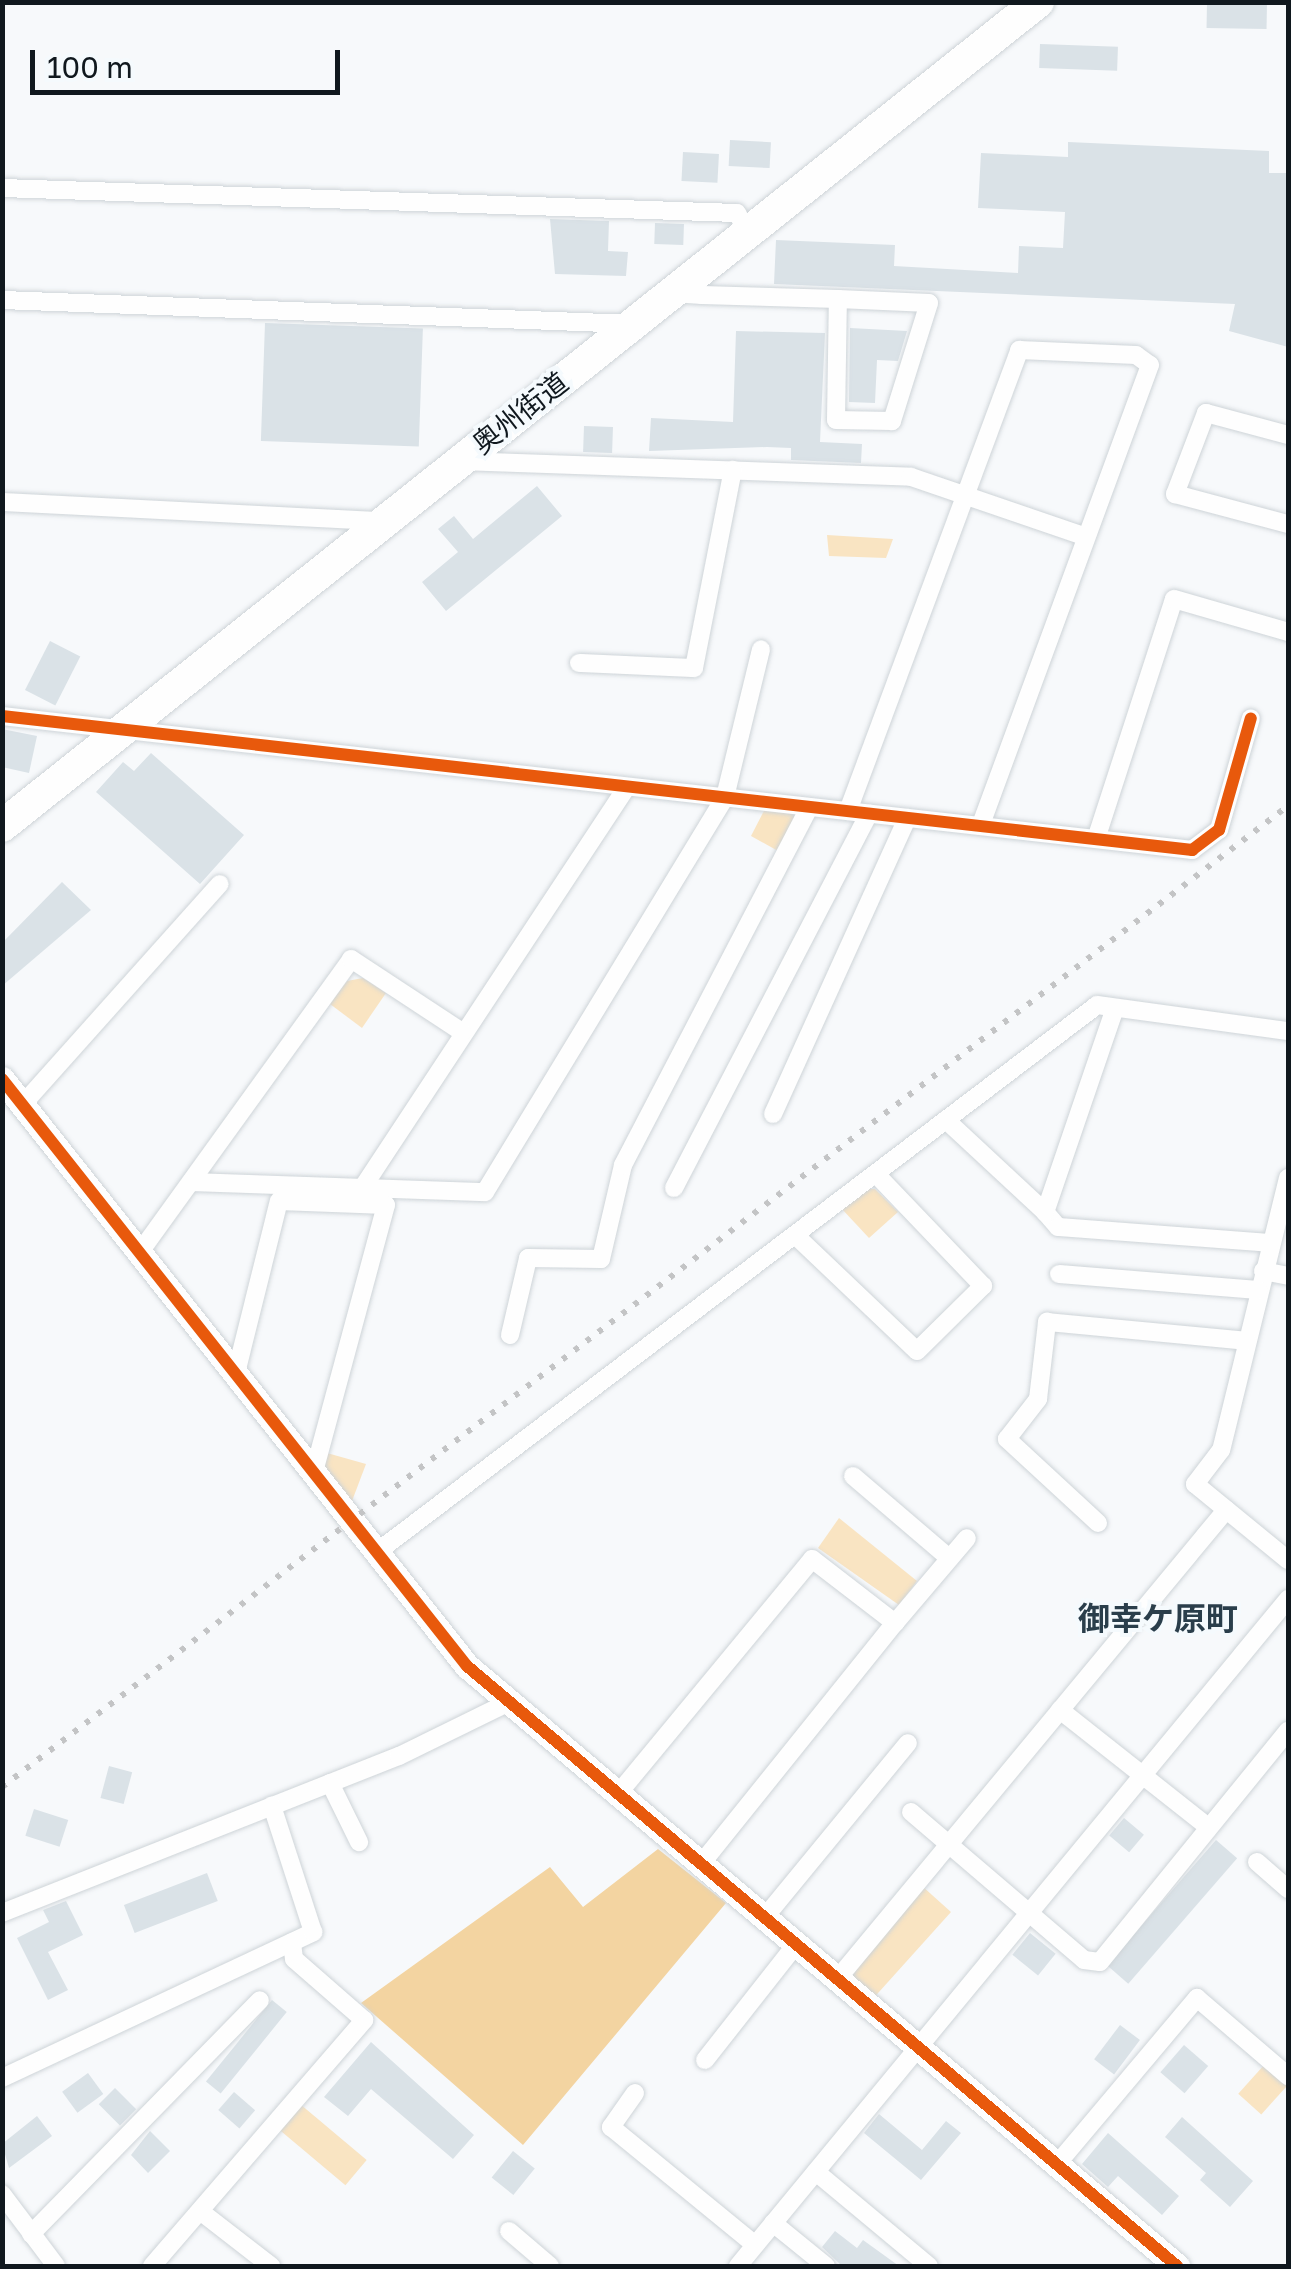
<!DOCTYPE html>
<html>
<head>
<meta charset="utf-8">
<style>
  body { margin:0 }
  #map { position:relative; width:1291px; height:2269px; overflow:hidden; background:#f7f9fb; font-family:"Golos Text","Noto Sans JP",sans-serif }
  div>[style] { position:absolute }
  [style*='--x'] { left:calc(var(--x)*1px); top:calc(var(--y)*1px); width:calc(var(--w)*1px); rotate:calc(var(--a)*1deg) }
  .green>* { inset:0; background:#f9e4c2; transform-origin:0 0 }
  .forest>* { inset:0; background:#f3d4a1 }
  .building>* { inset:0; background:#dae2e7; transform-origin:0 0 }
  .roads { filter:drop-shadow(0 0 2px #ced4d8) drop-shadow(0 0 2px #ced4d8) }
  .street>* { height:18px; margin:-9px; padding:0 9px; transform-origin:9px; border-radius:9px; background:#fefefe }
  .secondary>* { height:25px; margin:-12.5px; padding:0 12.5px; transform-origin:12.5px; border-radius:12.5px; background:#fefefe }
  .highway>* { height:32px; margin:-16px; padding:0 16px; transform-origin:16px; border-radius:16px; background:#fefefe }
  .rail>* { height:6px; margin-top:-3px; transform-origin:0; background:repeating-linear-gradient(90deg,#c3c4c5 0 5px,transparent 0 15px) }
  .cycleway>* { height:12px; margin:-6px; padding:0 6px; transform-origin:6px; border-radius:6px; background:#e8590c }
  span { translate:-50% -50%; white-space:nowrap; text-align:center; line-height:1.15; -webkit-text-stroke:8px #f5fafd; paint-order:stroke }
  .street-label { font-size:28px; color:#10181e }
  .quarter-label { font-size:32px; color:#2a3e4b; font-weight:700 }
  .frame { position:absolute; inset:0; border:5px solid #10181e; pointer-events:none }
  .scale { position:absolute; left:30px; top:50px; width:310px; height:45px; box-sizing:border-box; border:5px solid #10181e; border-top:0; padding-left:12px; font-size:30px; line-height:35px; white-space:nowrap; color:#10181e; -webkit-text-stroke:8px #f5fafd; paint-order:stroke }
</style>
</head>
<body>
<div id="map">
  <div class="green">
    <div style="clip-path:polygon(827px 535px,893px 539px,886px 558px,829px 556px)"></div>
    <div style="clip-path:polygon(767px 805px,792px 807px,797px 816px,778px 851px,751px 836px)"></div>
    <div style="clip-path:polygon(363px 978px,386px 993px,362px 1028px,330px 1004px,347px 981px)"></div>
    <div style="clip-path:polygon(863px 1189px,875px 1189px,898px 1212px,869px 1238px,841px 1208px)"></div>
    <div style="clip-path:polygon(327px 1453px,366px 1464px,352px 1501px,324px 1467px)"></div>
    <div style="clip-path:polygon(839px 1518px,917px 1581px,899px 1605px,818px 1548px)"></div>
    <div style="left:922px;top:1886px;width:39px;height:114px;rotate:42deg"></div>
    <div style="left:1265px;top:2064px;width:31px;height:40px;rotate:42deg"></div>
    <div style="left:300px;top:2104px;width:87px;height:33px;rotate:40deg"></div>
  </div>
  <div class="forest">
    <div style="clip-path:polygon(658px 1849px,726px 1903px,523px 2145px,361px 2003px,550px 1867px,583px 1907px)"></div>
  </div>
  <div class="building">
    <div style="left:1207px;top:2px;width:60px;height:26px;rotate:1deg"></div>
    <div style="left:1040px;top:44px;width:78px;height:24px;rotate:2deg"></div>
    <div style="left:730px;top:140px;width:41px;height:26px;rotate:3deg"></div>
    <div style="clip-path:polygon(1068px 142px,1269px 151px,1269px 173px,1288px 173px,1288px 347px,1229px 331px,1235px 304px,774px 284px,776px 240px,895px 245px,894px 266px,1018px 273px,1019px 246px,1063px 248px,1065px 212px,978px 208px,981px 153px,1068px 157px)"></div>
    <div style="left:683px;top:152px;width:36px;height:29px;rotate:3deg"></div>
    <div style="clip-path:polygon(550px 219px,609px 221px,608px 251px,628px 252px,626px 276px,555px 274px)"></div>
    <div style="left:655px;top:223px;width:29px;height:21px;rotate:2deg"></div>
    <div style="left:265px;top:323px;width:158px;height:118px;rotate:2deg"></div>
    <div style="clip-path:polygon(850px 328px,907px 331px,898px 361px,877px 360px,875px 403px,849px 402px)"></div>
    <div style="clip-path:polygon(736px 331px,825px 333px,820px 442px,862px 444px,861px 463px,791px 460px,791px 448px,767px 447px,649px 451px,651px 418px,733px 422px)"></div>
    <div style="left:584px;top:426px;width:29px;height:26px;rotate:2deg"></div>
    <div style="clip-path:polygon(537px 486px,562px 516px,446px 611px,422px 582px,458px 552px,438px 529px,454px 516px,473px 539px)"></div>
    <div style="left:50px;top:641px;width:34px;height:55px;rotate:27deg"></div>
    <div style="clip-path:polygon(2px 729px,37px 736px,29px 773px,2px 767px)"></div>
    <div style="clip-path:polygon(151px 753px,244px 835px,200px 884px,96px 792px,123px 762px,134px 771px)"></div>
    <div style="clip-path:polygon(62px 882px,91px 910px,2px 986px,2px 943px)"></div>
    <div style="left:109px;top:1766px;width:24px;height:33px;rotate:15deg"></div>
    <div style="left:34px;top:1809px;width:36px;height:28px;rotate:18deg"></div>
    <div style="left:1124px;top:1818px;width:26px;height:23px;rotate:40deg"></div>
    <div style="left:1216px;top:1840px;width:28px;height:166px;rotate:41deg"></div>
    <div style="left:207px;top:1873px;width:30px;height:89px;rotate:69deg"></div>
    <div style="clip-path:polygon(66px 1901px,83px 1935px,48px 1952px,68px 1990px,48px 2000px,17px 1938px,49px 1922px,43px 1910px)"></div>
    <div style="left:1030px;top:1933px;width:33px;height:28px;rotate:39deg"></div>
    <div style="left:272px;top:2000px;width:19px;height:105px;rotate:39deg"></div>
    <div style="left:1120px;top:2025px;width:25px;height:43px;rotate:37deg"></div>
    <div style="clip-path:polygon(371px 2042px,474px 2135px,453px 2159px,371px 2089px,348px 2116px,324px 2097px)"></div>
    <div style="left:1184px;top:2045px;width:32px;height:36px;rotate:41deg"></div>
    <div style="left:88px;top:2073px;width:26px;height:32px;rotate:54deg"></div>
    <div style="left:115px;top:2088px;width:30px;height:23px;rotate:45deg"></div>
    <div style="left:234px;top:2092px;width:28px;height:24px;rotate:41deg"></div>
    <div style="clip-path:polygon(879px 2114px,922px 2150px,946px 2121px,961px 2133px,921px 2180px,864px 2133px)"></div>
    <div style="clip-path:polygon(37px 2116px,52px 2136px,9px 2168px,2px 2144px)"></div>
    <div style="clip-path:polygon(1182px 2117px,1253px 2181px,1230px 2207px,1200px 2180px,1206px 2173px,1165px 2137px)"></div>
    <div style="clip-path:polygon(150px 2131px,170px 2151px,148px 2173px,131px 2155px)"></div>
    <div style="clip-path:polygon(1108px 2133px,1179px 2196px,1162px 2215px,1118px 2176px,1108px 2187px,1082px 2164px)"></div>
    <div style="left:513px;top:2151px;width:28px;height:34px;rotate:39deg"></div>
    <div style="clip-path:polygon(835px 2231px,857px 2248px,863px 2240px,899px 2266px,842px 2266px,822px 2247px)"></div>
  </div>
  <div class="roads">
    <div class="street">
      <div style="--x:2;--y:188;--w:735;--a:1.95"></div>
      <div style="--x:737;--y:213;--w:23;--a:61"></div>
      <div style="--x:673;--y:293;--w:29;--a:4"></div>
      <div style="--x:702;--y:295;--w:136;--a:1.7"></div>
      <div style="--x:838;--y:299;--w:91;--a:2.5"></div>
      <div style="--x:929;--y:303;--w:124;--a:107.4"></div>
      <div style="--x:892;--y:421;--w:56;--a:-179"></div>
      <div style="--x:836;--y:420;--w:121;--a:-89.1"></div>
      <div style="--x:2;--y:300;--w:630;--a:2.18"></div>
      <div style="--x:1288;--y:435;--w:85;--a:-165"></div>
      <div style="--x:1206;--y:413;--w:87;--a:110.9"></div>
      <div style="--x:1175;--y:494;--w:117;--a:14.9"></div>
      <div style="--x:462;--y:461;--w:449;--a:2"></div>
      <div style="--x:911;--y:477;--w:185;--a:18.9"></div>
      <div style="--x:2;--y:502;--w:381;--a:2.9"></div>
      <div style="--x:579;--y:663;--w:115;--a:2.5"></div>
      <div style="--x:694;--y:668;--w:202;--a:-78.9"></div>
      <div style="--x:2;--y:716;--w:1198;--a:6.42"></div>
      <div style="--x:1192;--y:850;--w:34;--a:-37"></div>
      <div style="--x:1219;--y:830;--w:116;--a:-74.1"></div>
      <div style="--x:848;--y:811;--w:492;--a:-69.6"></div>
      <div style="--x:1019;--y:350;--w:117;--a:2.4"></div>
      <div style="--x:1136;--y:355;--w:17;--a:36"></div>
      <div style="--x:1150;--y:365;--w:491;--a:110.2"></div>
      <div style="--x:1096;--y:839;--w:252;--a:-72"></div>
      <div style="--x:1174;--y:599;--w:119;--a:16.1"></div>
      <div style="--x:1115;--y:1008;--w:216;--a:108.9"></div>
      <div style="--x:1045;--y:1212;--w:20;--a:49"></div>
      <div style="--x:1058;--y:1227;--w:213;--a:4.3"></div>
      <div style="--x:23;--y:1104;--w:295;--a:-48.2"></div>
      <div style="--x:773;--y:1114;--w:325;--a:-65.6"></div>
      <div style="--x:946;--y:1120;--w:135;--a:42.9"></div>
      <div style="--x:1288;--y:1178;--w:280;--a:103.8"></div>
      <div style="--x:1221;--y:1450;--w:43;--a:127.4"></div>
      <div style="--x:1195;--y:1484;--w:120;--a:39.3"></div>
      <div style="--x:193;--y:1182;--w:292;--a:2"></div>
      <div style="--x:485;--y:1192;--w:462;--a:-58.7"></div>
      <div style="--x:725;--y:797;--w:152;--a:-76.3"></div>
      <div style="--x:363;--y:1187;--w:479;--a:-56.6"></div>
      <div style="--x:674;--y:1188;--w:422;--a:-62.5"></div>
      <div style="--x:795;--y:1235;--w:168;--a:43.6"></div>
      <div style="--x:917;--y:1351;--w:93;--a:-44.6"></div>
      <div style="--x:983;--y:1286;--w:155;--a:-133.7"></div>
      <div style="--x:140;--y:1252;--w:361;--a:-54.2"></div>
      <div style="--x:351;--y:959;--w:133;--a:33.3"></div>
      <div style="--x:1263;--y:1271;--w:25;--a:11"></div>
      <div style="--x:1059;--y:1274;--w:200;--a:4.6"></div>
      <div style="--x:510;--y:1335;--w:79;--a:-76.8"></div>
      <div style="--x:528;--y:1258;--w:73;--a:0.8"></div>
      <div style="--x:601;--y:1259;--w:97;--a:-76.8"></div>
      <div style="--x:623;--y:1165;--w:403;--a:-62.5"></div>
      <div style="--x:236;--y:1373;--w:177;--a:-76"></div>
      <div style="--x:279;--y:1201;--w:107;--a:2.1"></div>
      <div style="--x:386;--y:1205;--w:277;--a:105.1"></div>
      <div style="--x:853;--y:1476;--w:126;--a:40.5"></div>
      <div style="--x:1098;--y:1523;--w:124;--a:-137.3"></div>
      <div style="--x:1007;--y:1439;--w:51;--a:-52.2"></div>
      <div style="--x:1038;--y:1399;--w:78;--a:-83.3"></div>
      <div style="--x:1047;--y:1322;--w:201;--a:5.4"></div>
      <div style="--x:377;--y:1552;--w:904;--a:-37.22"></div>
      <div style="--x:1097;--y:1005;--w:193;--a:7.8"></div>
      <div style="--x:1060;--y:1710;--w:189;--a:38.3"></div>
      <div style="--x:330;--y:1783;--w:66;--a:63.8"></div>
      <div style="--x:617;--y:1795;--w:306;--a:-50.4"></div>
      <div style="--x:812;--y:1559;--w:105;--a:37.6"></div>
      <div style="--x:895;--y:1623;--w:111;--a:-49.7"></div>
      <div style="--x:911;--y:1812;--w:228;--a:40.5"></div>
      <div style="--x:1084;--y:1960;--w:16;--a:7"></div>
      <div style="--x:1100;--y:1962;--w:298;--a:-50.9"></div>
      <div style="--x:1257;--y:1862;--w:41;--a:41.1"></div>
      <div style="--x:701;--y:1864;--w:309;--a:-51.2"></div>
      <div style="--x:2;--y:1913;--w:427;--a:-21.6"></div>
      <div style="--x:399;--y:1756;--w:118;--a:-26.1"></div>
      <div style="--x:765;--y:1917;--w:225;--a:-50.6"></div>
      <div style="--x:839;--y:1977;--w:607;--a:-50.35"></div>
      <div style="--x:705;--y:2060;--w:149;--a:-51.8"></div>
      <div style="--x:2;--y:2078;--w:344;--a:-25.1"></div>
      <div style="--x:313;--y:1932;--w:133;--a:-108"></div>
      <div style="--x:635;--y:2093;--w:42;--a:125.2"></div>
      <div style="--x:611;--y:2127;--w:186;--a:39.3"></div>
      <div style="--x:1058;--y:2163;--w:216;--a:-49.9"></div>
      <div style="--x:1197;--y:1998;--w:120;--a:40.6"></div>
      <div style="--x:816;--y:2172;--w:147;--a:39.8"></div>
      <div style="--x:2;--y:2194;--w:90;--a:53.1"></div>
      <div style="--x:200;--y:2211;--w:90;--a:37.8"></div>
      <div style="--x:773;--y:2223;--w:68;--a:39.1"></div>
      <div style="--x:509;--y:2231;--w:54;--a:40.5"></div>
      <div style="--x:31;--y:2234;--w:327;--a:-45.6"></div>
      <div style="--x:152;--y:2266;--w:325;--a:-49.2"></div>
      <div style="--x:364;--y:2020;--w:93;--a:-138.9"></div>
      <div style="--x:294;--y:1959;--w:17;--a:-97"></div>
      <div style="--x:738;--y:2266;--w:865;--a:-50.49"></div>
    </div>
    <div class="secondary">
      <div style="--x:2;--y:1079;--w:749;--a:51.62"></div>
      <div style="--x:467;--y:1666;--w:930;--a:40.2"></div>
    </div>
    <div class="highway">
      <div style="--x:2;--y:826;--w:1324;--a:-38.5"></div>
    </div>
  </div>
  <div class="rail">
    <div style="--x:2;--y:1787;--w:1617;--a:-37.34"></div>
  </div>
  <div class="cycleway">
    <div style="--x:2;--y:716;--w:1198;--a:6.42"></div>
    <div style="--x:1192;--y:850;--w:34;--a:-37"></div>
    <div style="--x:1219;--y:830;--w:116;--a:-74.1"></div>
    <div style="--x:2;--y:1079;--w:749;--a:51.62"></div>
    <div style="--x:467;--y:1666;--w:930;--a:40.2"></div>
  </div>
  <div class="street-label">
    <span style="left:520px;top:413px;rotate:-38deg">奥州街道</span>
  </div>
  <div class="quarter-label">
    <span style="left:1158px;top:1618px">御幸ケ原町</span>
  </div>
  <div class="frame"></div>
  <div class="scale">100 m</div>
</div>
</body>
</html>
